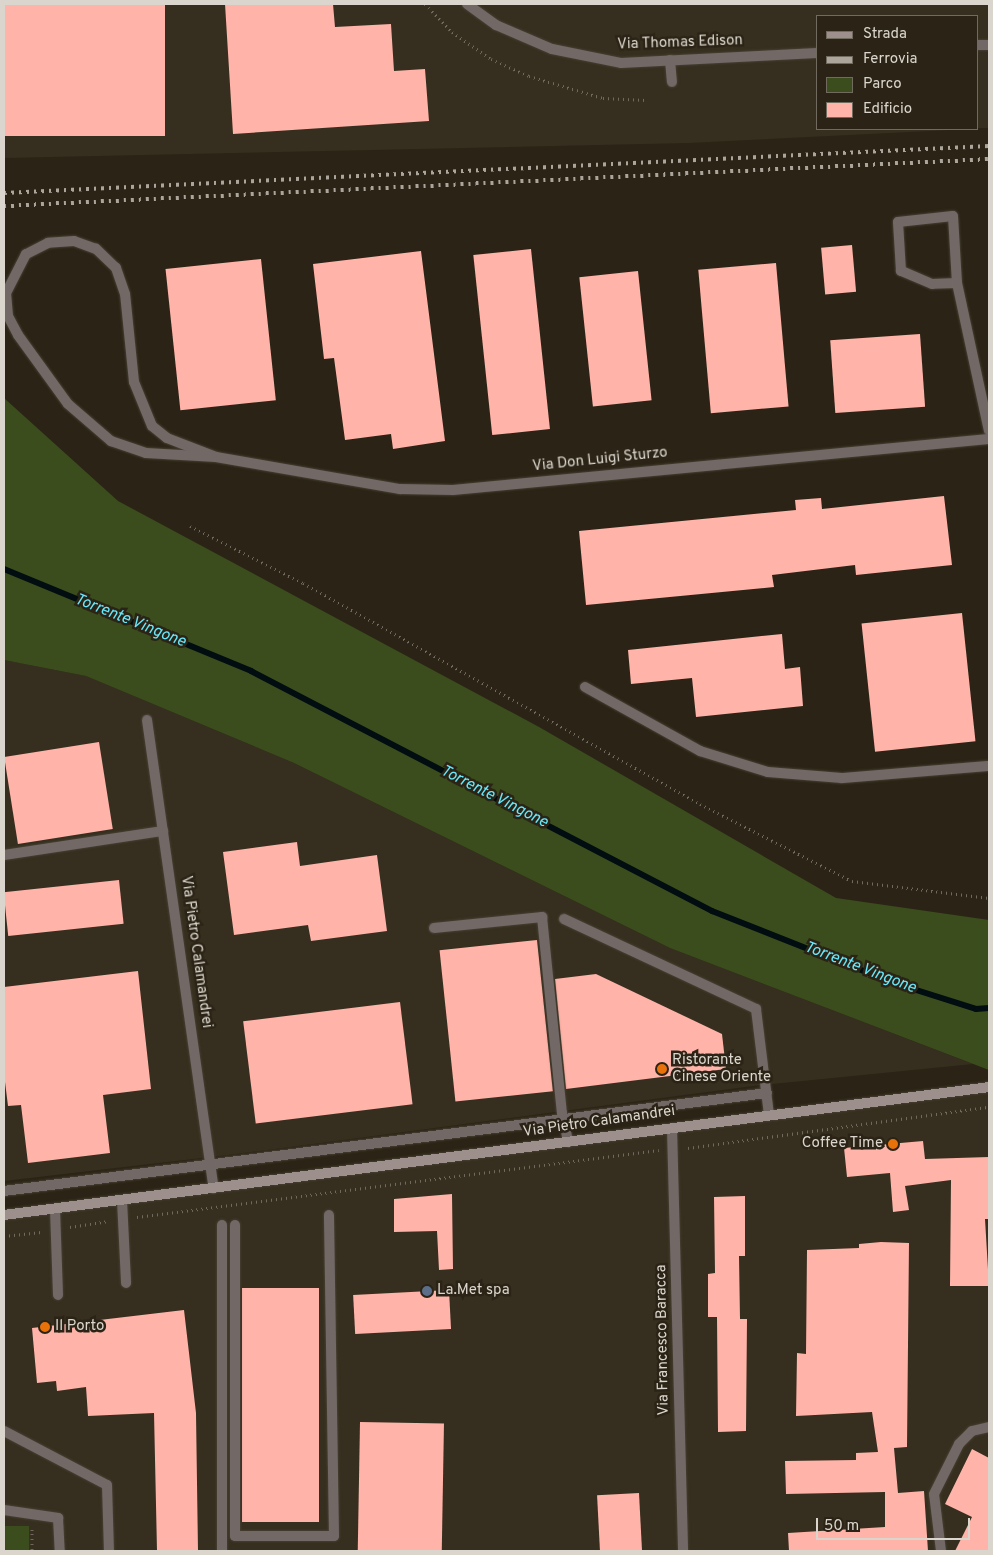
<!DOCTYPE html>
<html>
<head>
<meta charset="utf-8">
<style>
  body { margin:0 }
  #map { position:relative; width:993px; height:1555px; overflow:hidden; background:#2b2416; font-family:Overpass,sans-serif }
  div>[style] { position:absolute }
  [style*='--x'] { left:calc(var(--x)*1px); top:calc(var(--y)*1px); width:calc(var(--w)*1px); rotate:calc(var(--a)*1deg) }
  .industrial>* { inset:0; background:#362f1f }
  .green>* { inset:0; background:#3b4d1d; transform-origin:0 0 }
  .stream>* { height:6px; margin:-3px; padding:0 3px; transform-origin:3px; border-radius:3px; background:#010d10 }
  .building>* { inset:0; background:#ffb3a9; transform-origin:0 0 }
  .path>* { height:3px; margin-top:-1.5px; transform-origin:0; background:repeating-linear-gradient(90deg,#706a5e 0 1px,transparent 0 5px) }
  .roads { filter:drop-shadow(0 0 1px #474033) drop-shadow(0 0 1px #474033) }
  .lane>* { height:10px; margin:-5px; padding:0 5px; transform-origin:5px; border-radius:5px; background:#726967 }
  .street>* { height:10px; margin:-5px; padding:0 5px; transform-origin:5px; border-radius:5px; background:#726967 }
  .secondary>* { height:10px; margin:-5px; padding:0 5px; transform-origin:5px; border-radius:5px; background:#9d8f8c }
  .rail>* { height:4px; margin-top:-2px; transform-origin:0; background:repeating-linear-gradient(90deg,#aba59b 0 2.5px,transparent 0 7.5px) }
  .dots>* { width:14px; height:14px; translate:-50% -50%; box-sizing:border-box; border:2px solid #2b2416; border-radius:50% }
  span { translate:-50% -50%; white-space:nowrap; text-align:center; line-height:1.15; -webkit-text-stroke:5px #2b2416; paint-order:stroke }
  .street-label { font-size:15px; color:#dbd6cd }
  .poi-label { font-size:15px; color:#dbd6cd }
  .left { translate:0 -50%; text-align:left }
  .right { translate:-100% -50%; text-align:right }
  .water-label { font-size:16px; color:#69e8fa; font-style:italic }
  .frame { position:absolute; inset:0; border:5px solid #dbd6cd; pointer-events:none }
  .legend { position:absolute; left:816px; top:15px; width:162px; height:115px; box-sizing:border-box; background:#2b2416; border:1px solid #716b5f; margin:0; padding:6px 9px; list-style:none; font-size:15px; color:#dbd6cd }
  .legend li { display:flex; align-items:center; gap:10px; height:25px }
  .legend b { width:25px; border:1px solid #716b5f }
  .scale { position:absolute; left:816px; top:1518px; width:154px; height:22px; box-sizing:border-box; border:2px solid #dbd6cd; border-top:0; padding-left:6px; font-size:15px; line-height:18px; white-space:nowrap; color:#dbd6cd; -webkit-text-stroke:4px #2b2416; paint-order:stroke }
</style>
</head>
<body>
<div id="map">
  <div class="industrial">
    <div style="clip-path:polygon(4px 4px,989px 4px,989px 128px,977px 128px,977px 16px,817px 16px,817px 129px,971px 129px,688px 143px,4px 158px)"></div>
    <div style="clip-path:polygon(4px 660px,86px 676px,294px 763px,670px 948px,973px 1064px,761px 1085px,236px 1154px,4px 1181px)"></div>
    <div style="clip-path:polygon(989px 1087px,989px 1551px,4px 1551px,4px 1215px)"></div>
  </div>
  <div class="green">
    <div style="clip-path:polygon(4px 398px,118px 501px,539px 727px,836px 898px,989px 920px,989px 1070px,670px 948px,294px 763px,86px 676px,4px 660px)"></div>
    <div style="left:4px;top:1526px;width:25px;height:25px"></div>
  </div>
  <div class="stream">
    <div style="--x:4;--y:569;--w:267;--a:22.4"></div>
    <div style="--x:251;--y:671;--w:520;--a:27.5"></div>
    <div style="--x:712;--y:911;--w:193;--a:21.6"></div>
    <div style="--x:891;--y:982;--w:89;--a:17.6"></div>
    <div style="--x:976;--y:1009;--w:13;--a:-4"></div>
  </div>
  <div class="building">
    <div style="left:4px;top:4px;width:161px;height:132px"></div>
    <div style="clip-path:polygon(225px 4px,333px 4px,335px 27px,391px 24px,394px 71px,425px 69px,429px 121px,233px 134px)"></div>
    <div style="left:852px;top:245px;width:47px;height:31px;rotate:85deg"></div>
    <div style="left:531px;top:249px;width:181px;height:58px;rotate:84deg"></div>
    <div style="clip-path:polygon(421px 251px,445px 441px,393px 449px,391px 434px,345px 440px,334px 358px,324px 359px,313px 264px)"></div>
    <div style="left:261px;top:259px;width:142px;height:96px;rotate:84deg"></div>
    <div style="left:776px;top:263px;width:144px;height:78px;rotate:85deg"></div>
    <div style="left:638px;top:271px;width:130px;height:59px;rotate:84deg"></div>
    <div style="left:920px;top:334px;width:73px;height:90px;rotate:86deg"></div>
    <div style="clip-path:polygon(944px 496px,952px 565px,856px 575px,855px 565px,772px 575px,774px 587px,586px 605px,579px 531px,796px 510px,795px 500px,821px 498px,822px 509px)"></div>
    <div style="left:962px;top:613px;width:129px;height:101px;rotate:84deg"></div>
    <div style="clip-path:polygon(782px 634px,785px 669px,800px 667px,803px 706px,696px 717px,692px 678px,631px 684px,628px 650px)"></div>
    <div style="left:99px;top:742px;width:88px;height:96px;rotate:81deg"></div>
    <div style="clip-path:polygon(297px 842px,300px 866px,377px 855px,387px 931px,311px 941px,308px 925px,234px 935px,223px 852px)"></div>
    <div style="left:119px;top:880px;width:44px;height:116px;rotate:84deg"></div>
    <div style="left:537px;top:940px;width:152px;height:98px;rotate:84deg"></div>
    <div style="clip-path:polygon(138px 971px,151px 1089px,103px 1095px,110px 1153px,28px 1163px,21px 1105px,8px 1106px,4px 1074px,4px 987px)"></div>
    <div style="clip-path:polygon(596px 974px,722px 1034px,726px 1069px,566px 1089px,555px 979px)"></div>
    <div style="left:400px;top:1002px;width:103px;height:158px;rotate:83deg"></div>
    <div style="clip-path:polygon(923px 1141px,925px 1159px,989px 1157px,989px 1219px,985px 1219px,989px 1286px,950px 1286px,951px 1180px,905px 1186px,909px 1210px,893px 1212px,890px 1173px,847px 1177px,844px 1148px)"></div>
    <div style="clip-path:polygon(452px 1194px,453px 1269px,439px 1270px,437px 1231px,394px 1232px,394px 1199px)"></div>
    <div style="clip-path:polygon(745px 1196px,745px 1256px,739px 1256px,740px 1319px,747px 1319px,746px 1431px,718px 1432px,717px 1317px,708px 1317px,708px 1274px,715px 1273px,714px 1197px)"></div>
    <div style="clip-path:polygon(881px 1242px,909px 1243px,907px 1447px,894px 1448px,898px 1493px,924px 1491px,928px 1551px,789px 1551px,788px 1533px,885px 1527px,885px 1492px,786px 1494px,785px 1461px,856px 1460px,856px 1453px,878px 1452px,872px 1412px,796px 1416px,797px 1353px,806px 1354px,807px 1250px,859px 1248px,859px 1244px)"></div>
    <div style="left:319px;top:1288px;width:234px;height:77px;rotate:90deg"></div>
    <div style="left:449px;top:1290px;width:39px;height:96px;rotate:87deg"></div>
    <div style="clip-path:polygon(184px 1310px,196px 1413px,198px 1551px,157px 1551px,154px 1413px,88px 1416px,86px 1387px,57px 1391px,56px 1381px,37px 1383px,32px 1328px)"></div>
    <div style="left:360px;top:1422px;width:84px;height:129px;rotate:1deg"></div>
    <div style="clip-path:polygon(972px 1449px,989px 1458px,989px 1551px,955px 1551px,972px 1517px,945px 1504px)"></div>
    <div style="left:639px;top:1493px;width:58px;height:42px;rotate:87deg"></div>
  </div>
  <div class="path">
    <div style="--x:425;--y:4;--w:39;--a:46"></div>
    <div style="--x:452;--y:32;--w:47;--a:34.7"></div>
    <div style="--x:491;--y:59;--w:42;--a:24.1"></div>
    <div style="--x:529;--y:76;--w:77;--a:16.6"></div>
    <div style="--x:603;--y:98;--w:43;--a:2.7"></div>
    <div style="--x:190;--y:526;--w:127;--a:26.8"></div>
    <div style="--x:303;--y:583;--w:454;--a:29.1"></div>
    <div style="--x:700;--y:804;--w:170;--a:26.9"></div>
    <div style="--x:852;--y:881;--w:138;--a:7.1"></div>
    <div style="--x:688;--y:1148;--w:304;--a:-7.8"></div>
    <div style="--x:137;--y:1217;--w:526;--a:-7.31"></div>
    <div style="--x:70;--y:1227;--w:39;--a:-9"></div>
    <div style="--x:4;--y:1236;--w:38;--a:-6"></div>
    <div style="--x:32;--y:1529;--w:22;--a:90"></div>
  </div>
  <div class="roads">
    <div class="lane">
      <div style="--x:670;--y:60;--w:22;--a:85"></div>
      <div style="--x:585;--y:687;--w:132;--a:29.1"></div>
      <div style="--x:700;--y:751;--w:71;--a:17.2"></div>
      <div style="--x:768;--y:772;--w:74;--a:4.6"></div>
      <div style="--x:842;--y:778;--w:147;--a:-4.7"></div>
      <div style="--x:4;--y:855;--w:161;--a:-8.6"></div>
      <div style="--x:564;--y:919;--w:212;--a:25.1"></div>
      <div style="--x:756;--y:1009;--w:107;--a:83"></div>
      <div style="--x:434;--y:928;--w:109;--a:-5.8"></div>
      <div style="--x:542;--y:917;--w:197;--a:84.2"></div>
      <div style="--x:562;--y:1113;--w:30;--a:78"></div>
      <div style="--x:4;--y:1191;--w:769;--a:-7.32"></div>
      <div style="--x:122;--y:1200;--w:83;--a:87.2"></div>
      <div style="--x:55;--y:1209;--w:86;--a:88"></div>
      <div style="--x:222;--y:1225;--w:326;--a:90"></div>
      <div style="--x:235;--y:1225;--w:311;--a:90"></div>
      <div style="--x:235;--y:1536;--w:99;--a:0"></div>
      <div style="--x:334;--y:1536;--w:321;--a:-90.9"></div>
      <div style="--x:4;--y:1431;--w:116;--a:27.7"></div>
      <div style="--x:107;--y:1485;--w:66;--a:88.3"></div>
      <div style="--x:4;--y:1510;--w:55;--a:8.4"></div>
      <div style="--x:58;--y:1518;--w:33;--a:87"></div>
      <div style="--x:941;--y:1551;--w:57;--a:-97"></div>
      <div style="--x:934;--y:1494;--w:56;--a:-63.4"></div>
      <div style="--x:959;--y:1444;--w:18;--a:-45"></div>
      <div style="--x:972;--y:1431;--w:17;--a:-13"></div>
    </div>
    <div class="street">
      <div style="--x:467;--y:4;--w:36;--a:36"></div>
      <div style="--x:496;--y:25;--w:61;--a:23.2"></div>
      <div style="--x:552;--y:49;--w:70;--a:11.5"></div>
      <div style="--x:621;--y:63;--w:196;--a:-2.9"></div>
      <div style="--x:977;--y:45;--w:12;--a:0"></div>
      <div style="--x:957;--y:283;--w:25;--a:178"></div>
      <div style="--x:932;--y:284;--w:34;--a:-157"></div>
      <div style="--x:901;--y:271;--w:49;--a:-93.5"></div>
      <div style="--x:898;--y:222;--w:55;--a:-6.2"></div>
      <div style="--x:953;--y:216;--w:67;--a:86.6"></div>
      <div style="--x:957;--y:283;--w:151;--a:77.8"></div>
      <div style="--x:216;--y:457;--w:53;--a:-158.8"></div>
      <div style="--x:167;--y:438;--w:19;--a:-141"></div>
      <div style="--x:152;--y:426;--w:48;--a:-112.2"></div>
      <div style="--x:134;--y:382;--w:88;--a:-95.8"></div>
      <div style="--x:125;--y:294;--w:28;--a:-109"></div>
      <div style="--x:116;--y:268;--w:28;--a:-136"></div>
      <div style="--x:96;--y:249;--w:23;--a:-160"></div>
      <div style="--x:74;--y:241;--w:26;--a:176"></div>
      <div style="--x:48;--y:243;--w:25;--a:153"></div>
      <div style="--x:26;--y:254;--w:44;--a:117.1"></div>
      <div style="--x:6;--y:293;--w:23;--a:85"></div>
      <div style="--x:8;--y:316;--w:21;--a:62"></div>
      <div style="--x:18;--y:335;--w:85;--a:54.1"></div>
      <div style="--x:68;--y:404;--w:57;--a:40.7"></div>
      <div style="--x:111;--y:441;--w:37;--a:19"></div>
      <div style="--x:146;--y:453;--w:70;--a:3.3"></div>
      <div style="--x:216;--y:457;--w:187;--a:9.9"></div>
      <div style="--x:400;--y:489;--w:53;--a:1.1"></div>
      <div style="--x:453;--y:490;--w:538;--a:-5.44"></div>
      <div style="--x:147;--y:720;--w:473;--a:81.9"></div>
      <div style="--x:672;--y:1128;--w:423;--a:88.5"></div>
    </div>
    <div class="secondary">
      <div style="--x:4;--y:1215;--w:993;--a:-7.4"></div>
    </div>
  </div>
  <div class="rail">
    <div style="--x:4;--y:193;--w:986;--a:-2.73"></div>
    <div style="--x:4;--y:206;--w:986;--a:-2.73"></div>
  </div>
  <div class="dots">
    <div style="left:662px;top:1069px;background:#e8710a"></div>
    <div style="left:893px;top:1144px;background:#e8710a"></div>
    <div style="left:427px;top:1291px;background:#5c6f8a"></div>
    <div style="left:45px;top:1327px;background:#e8710a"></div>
  </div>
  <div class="street-label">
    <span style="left:680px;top:43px;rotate:-2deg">Via Thomas Edison</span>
    <span style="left:600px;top:460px;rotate:-6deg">Via Don Luigi Sturzo</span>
    <span style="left:196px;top:952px;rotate:82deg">Via Pietro Calamandrei</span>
    <span style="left:599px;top:1122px;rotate:-8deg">Via Pietro Calamandrei</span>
    <span style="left:663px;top:1340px;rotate:-91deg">Via Francesco Baracca</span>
  </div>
  <div class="poi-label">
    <span class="left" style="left:672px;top:1069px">Ristorante<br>Cinese Oriente</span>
    <span class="right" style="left:883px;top:1144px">Coffee Time</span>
    <span class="left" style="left:437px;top:1291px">La.Met spa</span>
    <span class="left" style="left:55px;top:1327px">Il Porto</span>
  </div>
  <div class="water-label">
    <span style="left:130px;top:621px;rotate:22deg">Torrente Vingone</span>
    <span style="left:494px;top:797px;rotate:27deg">Torrente Vingone</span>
    <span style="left:860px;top:968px;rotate:21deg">Torrente Vingone</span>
  </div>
  <div class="frame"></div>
  <ul class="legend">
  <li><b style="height:6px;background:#9d8f8c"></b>Strada</li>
  <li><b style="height:6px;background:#aba59b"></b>Ferrovia</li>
  <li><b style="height:14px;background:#3b4d1d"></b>Parco</li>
  <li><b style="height:14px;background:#ffb3a9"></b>Edificio</li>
  </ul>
  <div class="scale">50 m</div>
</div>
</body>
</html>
